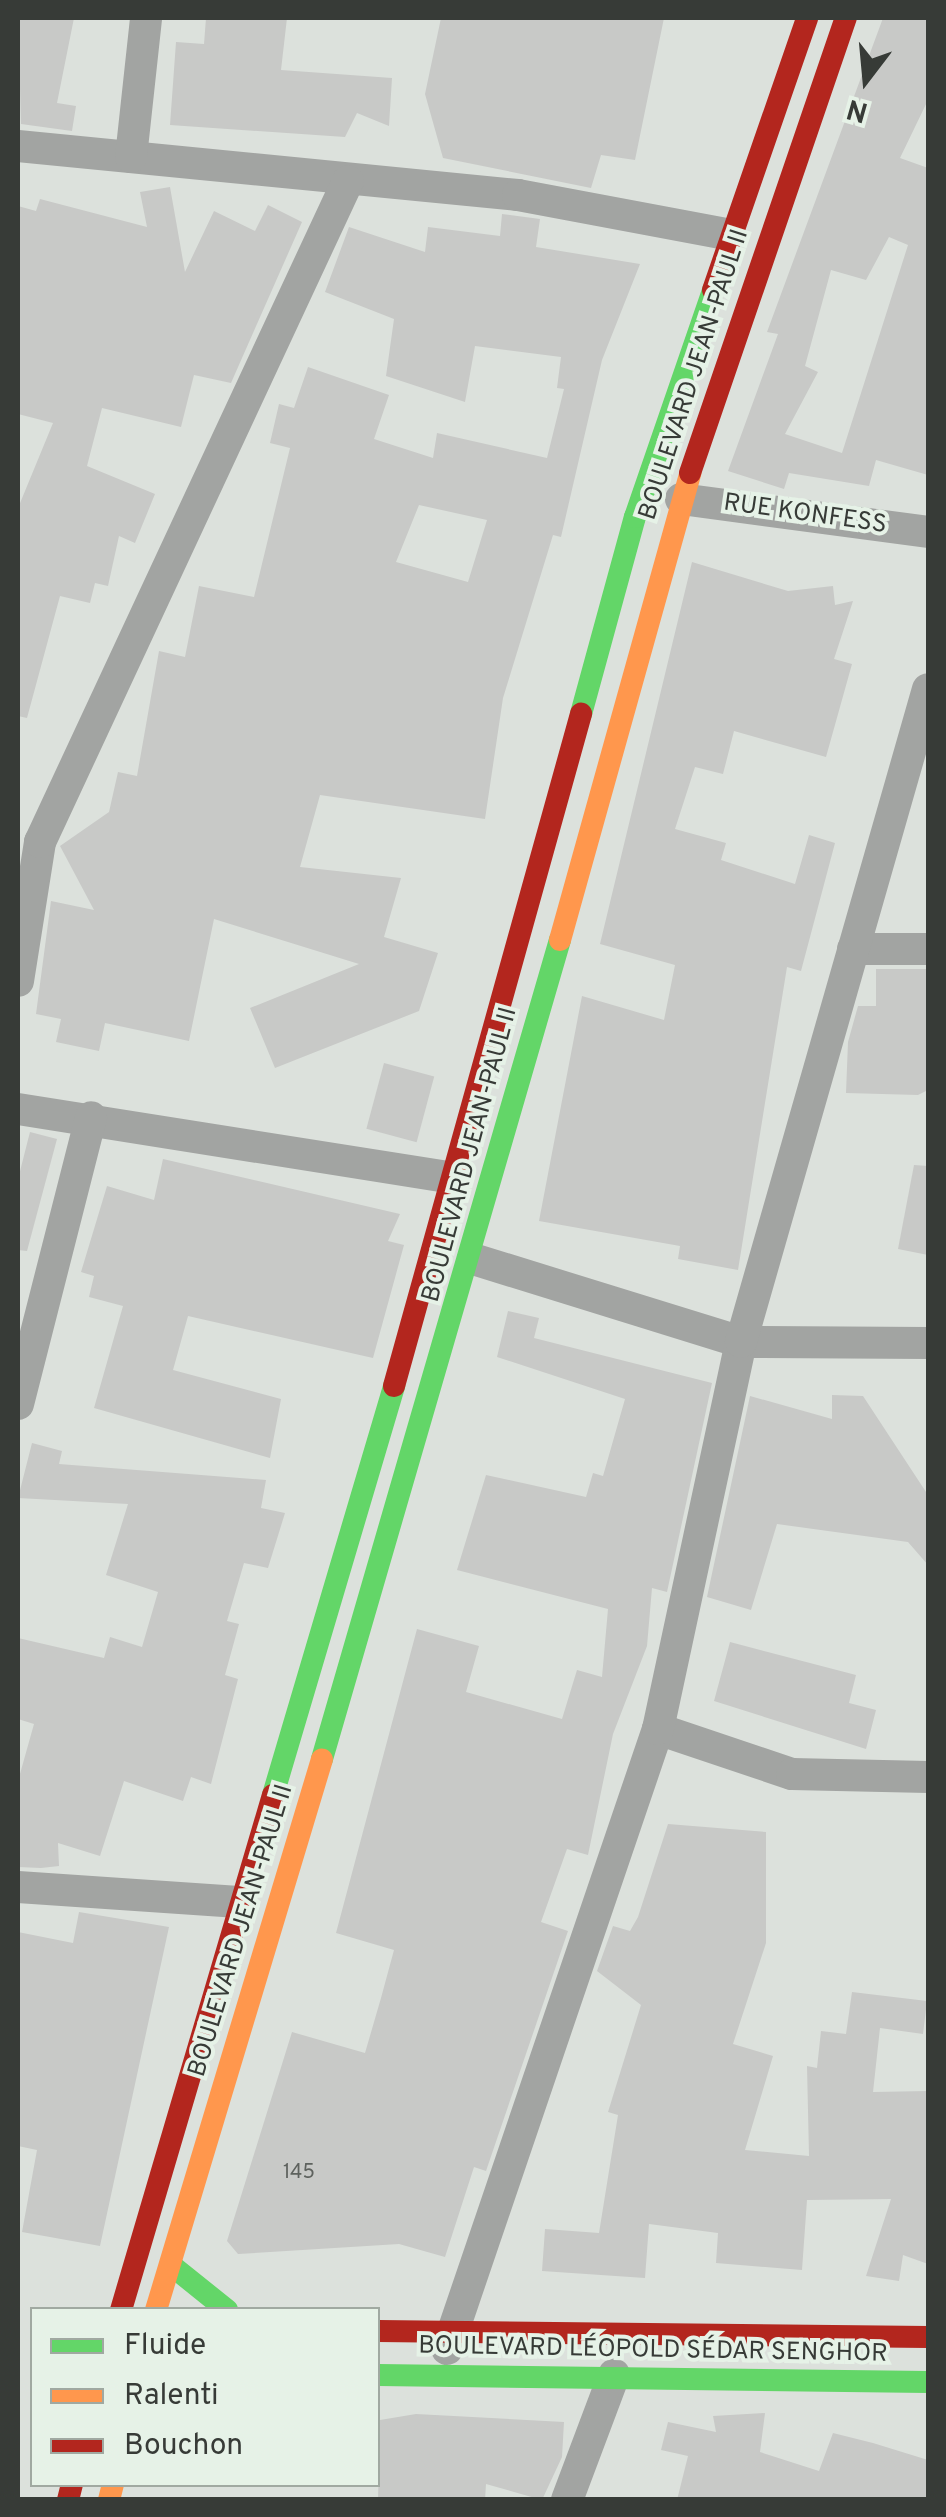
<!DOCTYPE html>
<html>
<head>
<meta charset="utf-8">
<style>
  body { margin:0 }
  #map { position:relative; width:946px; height:2517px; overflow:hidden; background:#dce1dc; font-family:Overpass,sans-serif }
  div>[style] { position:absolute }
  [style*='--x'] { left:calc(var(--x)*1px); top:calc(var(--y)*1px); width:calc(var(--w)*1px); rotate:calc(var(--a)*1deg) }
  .building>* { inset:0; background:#c8c9c7; transform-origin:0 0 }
  .street>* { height:32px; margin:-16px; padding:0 16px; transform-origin:16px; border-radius:16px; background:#a2a4a2 }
  .fast>* { height:22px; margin:-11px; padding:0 11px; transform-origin:11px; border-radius:11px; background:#63d668 }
  .slow>* { height:22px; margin:-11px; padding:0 11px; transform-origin:11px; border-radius:11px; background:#ff974d }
  .jam>* { height:22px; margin:-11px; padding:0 11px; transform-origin:11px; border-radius:11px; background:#b3261e }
  span { translate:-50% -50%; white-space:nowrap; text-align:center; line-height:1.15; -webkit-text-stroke:8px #e6f2e7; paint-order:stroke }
  .number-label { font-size:20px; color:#5e625e }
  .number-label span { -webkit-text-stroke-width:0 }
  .street-label { font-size:25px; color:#373b37 }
  .frame { position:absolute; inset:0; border:20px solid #373b37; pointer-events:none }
  .legend { position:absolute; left:30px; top:2307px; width:350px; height:180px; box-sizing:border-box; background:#e6f2e7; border:2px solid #a0a9a1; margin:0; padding:12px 18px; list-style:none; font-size:30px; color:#373b37 }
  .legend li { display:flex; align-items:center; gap:20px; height:50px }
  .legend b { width:50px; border:2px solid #a0a9a1 }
  .north { position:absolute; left:816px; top:30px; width:100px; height:100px; -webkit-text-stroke:8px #e6f2e7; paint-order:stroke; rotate:196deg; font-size:28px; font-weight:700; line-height:40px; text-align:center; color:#373b37 }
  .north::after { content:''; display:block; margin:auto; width:35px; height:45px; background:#373b37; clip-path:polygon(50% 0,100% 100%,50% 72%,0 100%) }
</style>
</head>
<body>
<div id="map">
  <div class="building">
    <div style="clip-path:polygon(18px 18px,74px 18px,57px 103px,76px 106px,72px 131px,21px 124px)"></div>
    <div style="clip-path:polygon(206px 18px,287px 18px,281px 70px,392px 78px,389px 126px,357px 113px,345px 137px,170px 125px,176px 42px,204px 44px)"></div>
    <div style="clip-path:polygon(441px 18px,664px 18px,635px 160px,601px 155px,591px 188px,443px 158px,425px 94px)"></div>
    <div style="clip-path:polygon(evenodd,883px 18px,928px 18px,928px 100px,900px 158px,928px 168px,928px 475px,876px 460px,869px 486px,789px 473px,784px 489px,728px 471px,778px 334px,767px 332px,883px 18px,889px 237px,908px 245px,842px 453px,785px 434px,818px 372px,805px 366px,831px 270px,866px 280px,889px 237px)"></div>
    <div style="clip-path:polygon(170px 187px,185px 272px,214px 211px,255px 231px,268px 205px,302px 222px,231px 383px,194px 375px,181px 427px,102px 408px,87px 466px,155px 494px,135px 543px,119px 536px,108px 586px,95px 583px,90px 603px,60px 596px,27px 718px,18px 716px,18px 508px,53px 423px,18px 414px,18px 206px,36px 211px,40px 199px,147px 227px,140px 192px)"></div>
    <div style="clip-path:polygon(evenodd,502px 214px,540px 219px,536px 247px,640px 264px,602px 360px,561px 537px,553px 535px,503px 698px,485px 819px,320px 795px,300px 867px,401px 878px,384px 937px,438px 953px,419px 1011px,275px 1068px,250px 1008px,359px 964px,214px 919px,189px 1041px,105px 1023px,99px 1051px,56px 1042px,61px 1019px,36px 1014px,51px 901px,94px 910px,60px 846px,109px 812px,118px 772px,137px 776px,159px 651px,185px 657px,199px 586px,254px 597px,290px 448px,270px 443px,279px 404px,294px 408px,308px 367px,389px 395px,374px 439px,433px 458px,437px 433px,547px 458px,564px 389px,557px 388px,561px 357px,475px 346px,465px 402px,386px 376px,394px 319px,325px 292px,349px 227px,425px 252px,428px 227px,500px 236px,502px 214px,419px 505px,487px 520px,468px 582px,396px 562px,419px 505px)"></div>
    <div style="clip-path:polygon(692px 562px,788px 591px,833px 586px,835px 605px,853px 601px,834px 659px,852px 664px,826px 757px,734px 731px,723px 774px,695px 767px,675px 829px,726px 843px,721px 860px,795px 884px,809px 835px,835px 843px,801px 971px,787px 967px,738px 1270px,678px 1259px,680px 1246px,539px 1221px,582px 996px,664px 1020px,675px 965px,600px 944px)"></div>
    <div style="clip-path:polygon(876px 969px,928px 969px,928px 1090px,918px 1095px,846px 1093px,848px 1042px,858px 1006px,876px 1006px)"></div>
    <div style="left:384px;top:1063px;width:52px;height:68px;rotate:15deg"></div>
    <div style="clip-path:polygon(30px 1132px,57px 1139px,27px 1251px,18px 1250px,18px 1179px)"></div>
    <div style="clip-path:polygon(163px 1159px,400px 1214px,388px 1241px,404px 1245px,373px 1358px,188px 1316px,173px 1370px,281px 1399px,270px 1458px,94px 1408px,123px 1306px,89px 1297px,94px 1276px,81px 1272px,107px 1186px,154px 1200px)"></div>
    <div style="clip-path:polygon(914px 1165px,928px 1166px,928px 1255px,898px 1249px)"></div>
    <div style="clip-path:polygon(508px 1311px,539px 1318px,534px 1338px,712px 1383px,667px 1592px,652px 1588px,647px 1646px,613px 1734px,588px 1855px,567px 1849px,541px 1922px,568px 1931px,486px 2171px,474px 2167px,445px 2257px,399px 2244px,238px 2254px,227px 2241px,292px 2032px,365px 2053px,381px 1998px,394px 1950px,336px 1933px,417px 1629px,479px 1646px,466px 1692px,562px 1719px,577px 1670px,602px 1677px,608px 1609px,457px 1570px,486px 1475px,586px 1497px,593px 1473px,603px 1476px,625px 1399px,497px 1357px)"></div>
    <div style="clip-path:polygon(832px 1395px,863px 1396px,928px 1495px,928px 1565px,908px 1542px,777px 1524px,751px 1610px,707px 1597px,750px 1396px,832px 1419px)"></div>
    <div style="clip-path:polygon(32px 1443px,62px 1451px,59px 1464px,266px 1480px,261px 1508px,285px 1513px,268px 1568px,244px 1563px,227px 1621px,239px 1624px,225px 1675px,238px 1679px,211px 1784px,191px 1777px,183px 1801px,124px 1781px,100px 1856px,58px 1843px,59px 1866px,41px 1868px,18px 1867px,18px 1781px,34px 1724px,18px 1719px,18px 1638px,104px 1658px,110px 1637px,142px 1647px,158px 1592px,106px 1575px,128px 1504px,18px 1498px)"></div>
    <div style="clip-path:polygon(730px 1642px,856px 1675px,849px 1703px,876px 1710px,866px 1749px,714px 1701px)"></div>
    <div style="clip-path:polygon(668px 1824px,766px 1832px,766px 1943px,733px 2044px,773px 2056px,745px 2150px,809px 2156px,807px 2066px,817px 2068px,821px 2031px,846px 2034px,852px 1992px,927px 2001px,923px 2034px,880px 2028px,873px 2092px,928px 2091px,928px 2264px,903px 2255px,899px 2281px,866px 2276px,891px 2199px,807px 2200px,802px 2270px,716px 2263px,718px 2233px,649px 2224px,645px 2278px,542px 2271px,545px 2229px,599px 2233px,618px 2115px,608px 2112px,641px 2005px,597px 1971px,613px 1926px,630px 1931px,638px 1917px)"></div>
    <div style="clip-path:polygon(79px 1912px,169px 1927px,100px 2246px,22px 2232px,37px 2150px,18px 2146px,18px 1932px,73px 1943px)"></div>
    <div style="clip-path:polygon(765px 2413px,760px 2452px,819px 2471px,833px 2433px,873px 2443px,928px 2460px,928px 2500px,677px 2500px,688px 2456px,661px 2450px,668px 2422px,716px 2432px,713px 2416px)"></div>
    <div style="clip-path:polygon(416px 2414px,564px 2422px,562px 2457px,542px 2500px,486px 2484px,485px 2500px,378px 2500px,380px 2420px)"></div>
  </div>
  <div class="street">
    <div style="--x:18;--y:146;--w:502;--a:5.6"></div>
    <div style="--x:518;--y:195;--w:213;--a:10.6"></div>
    <div style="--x:131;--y:157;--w:140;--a:-83.8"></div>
    <div style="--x:681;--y:499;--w:249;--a:7.6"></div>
    <div style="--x:853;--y:949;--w:75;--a:0"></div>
    <div style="--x:18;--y:981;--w:141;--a:-81"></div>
    <div style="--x:40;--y:842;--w:729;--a:-65.02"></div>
    <div style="--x:18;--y:1109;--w:442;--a:9"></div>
    <div style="--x:473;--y:1259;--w:281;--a:17.2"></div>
    <div style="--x:741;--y:1342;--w:187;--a:0.3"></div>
    <div style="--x:18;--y:1404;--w:296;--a:-75.7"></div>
    <div style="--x:658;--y:1729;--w:141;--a:18.6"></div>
    <div style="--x:792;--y:1774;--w:136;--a:1.3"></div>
    <div style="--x:18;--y:1887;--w:221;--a:3.9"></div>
    <div style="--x:447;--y:2349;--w:655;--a:-71.21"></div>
    <div style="--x:658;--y:1729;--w:396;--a:-77.9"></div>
    <div style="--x:741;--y:1342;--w:679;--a:-74.02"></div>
    <div style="--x:567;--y:2500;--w:134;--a:-69.4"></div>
  </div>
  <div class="fast">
    <div style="--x:581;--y:714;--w:204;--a:-74.7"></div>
    <div style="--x:635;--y:517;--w:240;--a:-71"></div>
    <div style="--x:322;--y:1759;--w:853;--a:-73.8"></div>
    <div style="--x:273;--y:1795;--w:427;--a:-73.5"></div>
    <div style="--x:171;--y:2265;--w:72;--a:38.8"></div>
    <div style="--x:378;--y:2375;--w:550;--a:0.73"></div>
  </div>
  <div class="slow">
    <div style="--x:560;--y:940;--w:485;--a:-74.4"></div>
    <div style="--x:156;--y:2310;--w:575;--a:-73.23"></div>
    <div style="--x:109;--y:2500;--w:16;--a:-76"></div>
  </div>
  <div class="jam">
    <div style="--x:713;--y:290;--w:288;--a:-70.9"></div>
    <div style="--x:690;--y:473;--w:481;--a:-71.1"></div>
    <div style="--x:394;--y:1386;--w:698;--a:-74.45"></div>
    <div style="--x:121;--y:2310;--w:537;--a:-73.56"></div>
    <div style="--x:378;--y:2331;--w:550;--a:0.63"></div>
    <div style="--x:68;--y:2500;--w:16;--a:-76"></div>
  </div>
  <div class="number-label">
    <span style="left:299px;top:2173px">145</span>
  </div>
  <div class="street-label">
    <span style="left:695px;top:375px;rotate:-72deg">BOULEVARD JEAN-PAUL II</span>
    <span style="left:805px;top:515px;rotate:8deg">RUE KONFESS</span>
    <span style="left:471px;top:1155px;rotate:-75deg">BOULEVARD JEAN-PAUL II</span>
    <span style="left:242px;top:1931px;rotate:-73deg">BOULEVARD JEAN-PAUL II</span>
    <span style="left:653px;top:2351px;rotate:1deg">BOULEVARD LÉOPOLD SÉDAR SENGHOR</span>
  </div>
  <div class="frame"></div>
  <ul class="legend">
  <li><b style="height:12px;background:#63d668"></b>Fluide</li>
  <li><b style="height:12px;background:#ff974d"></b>Ralenti</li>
  <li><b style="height:12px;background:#b3261e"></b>Bouchon</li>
  </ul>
  <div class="north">N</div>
</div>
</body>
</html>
